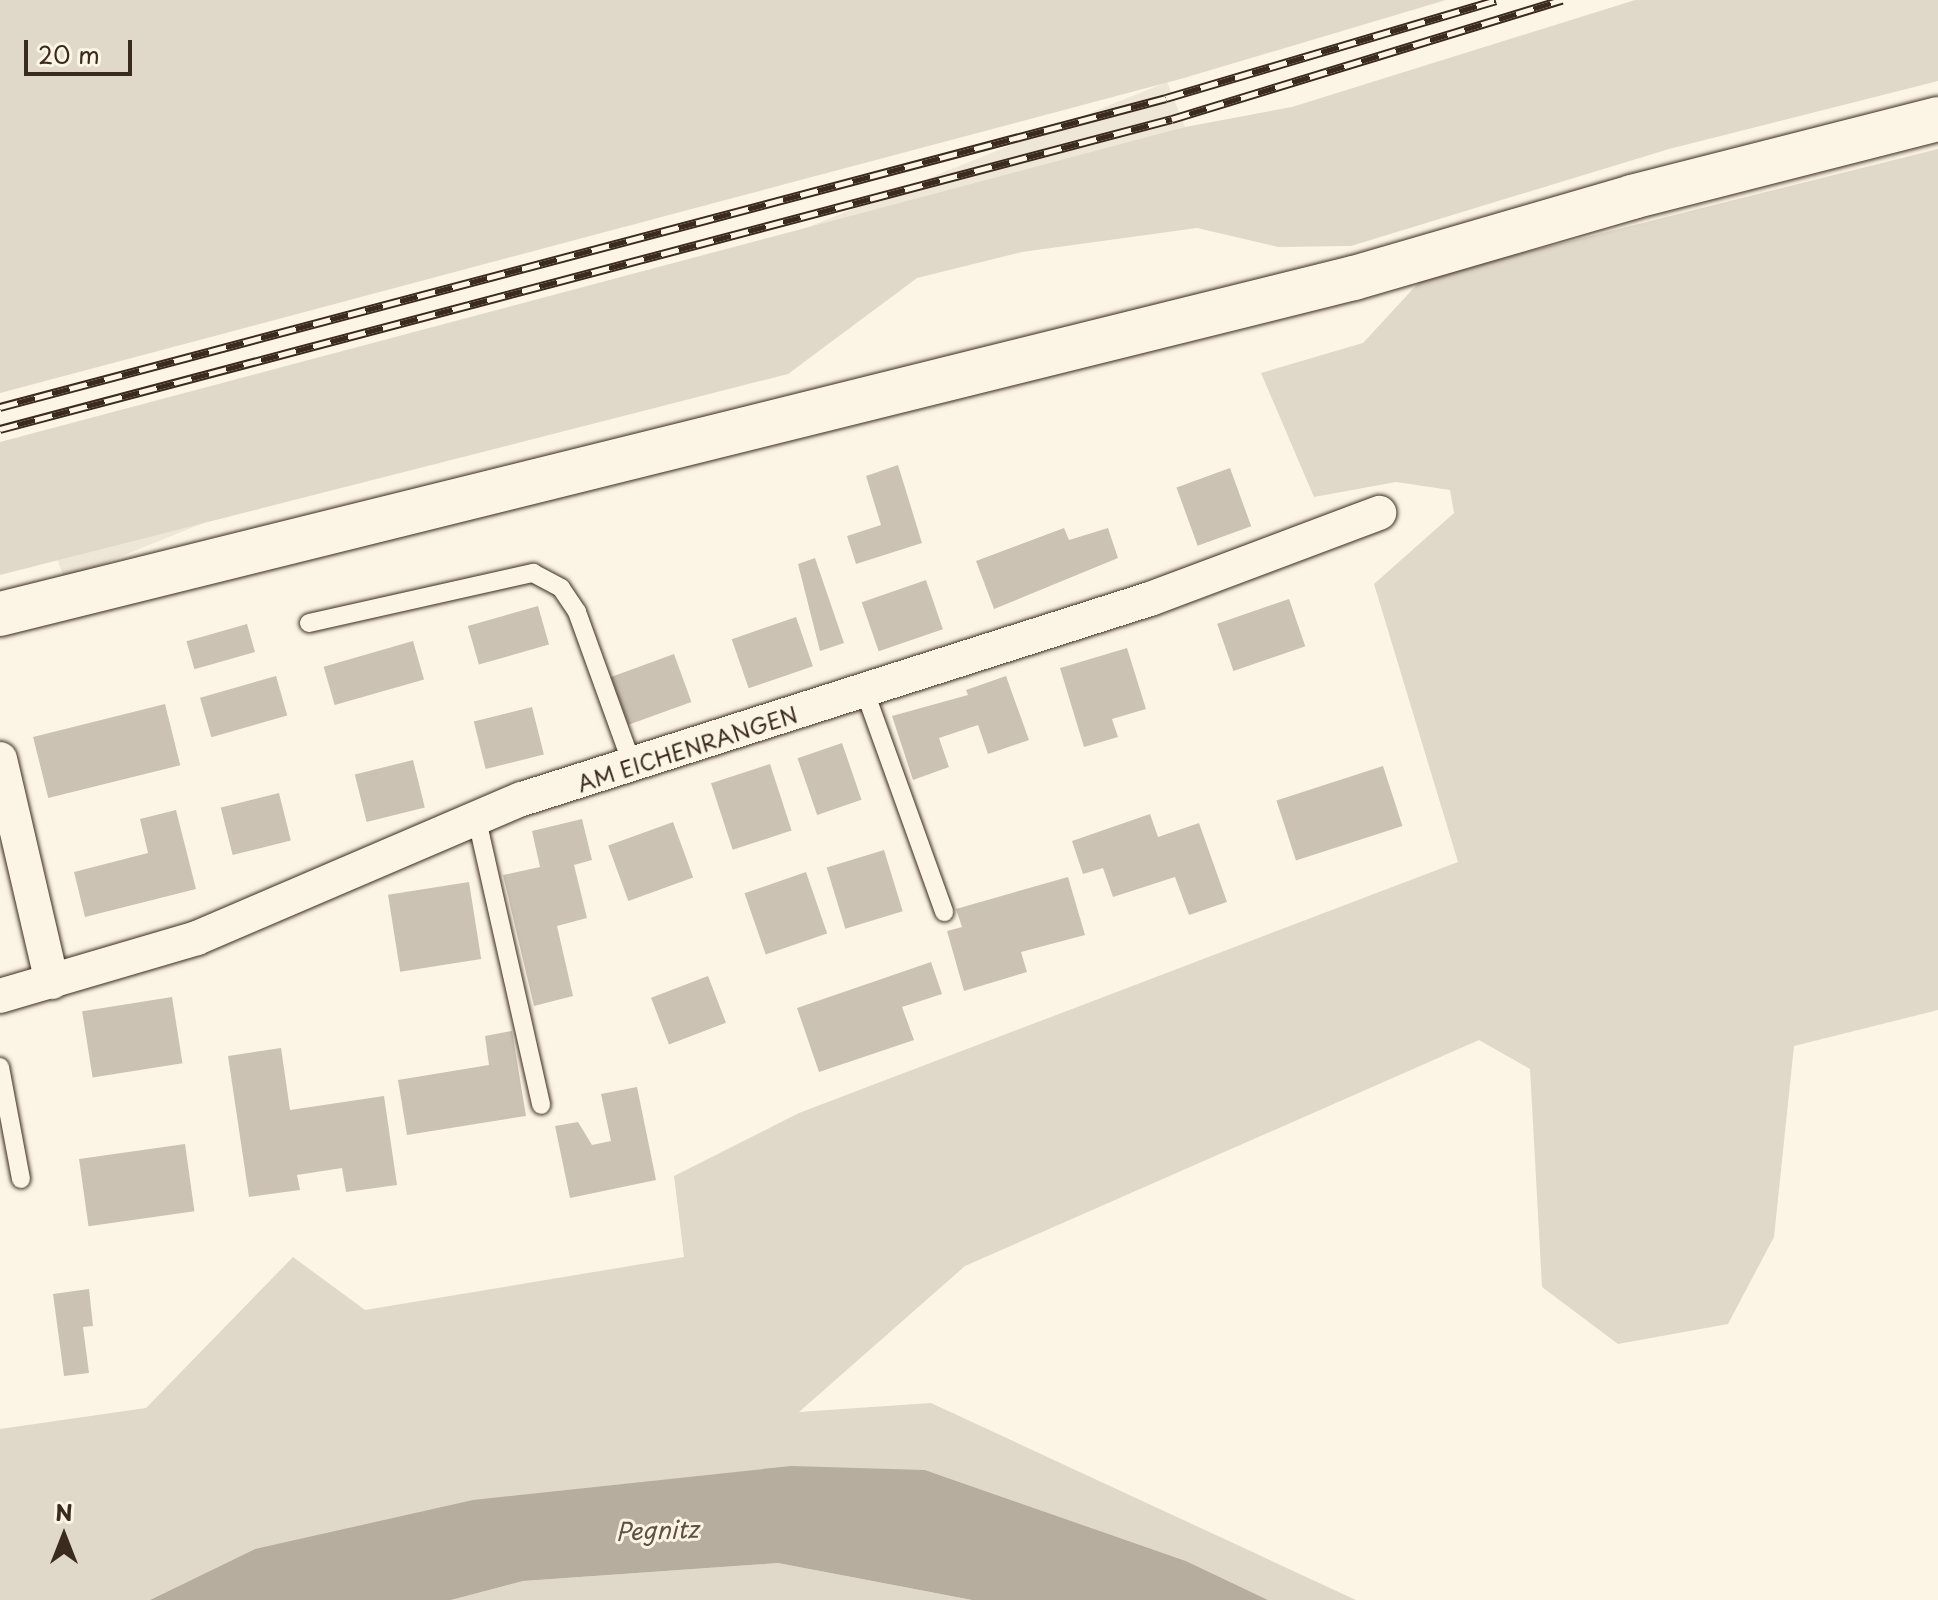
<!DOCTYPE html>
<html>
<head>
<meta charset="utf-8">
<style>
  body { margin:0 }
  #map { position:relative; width:1938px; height:1600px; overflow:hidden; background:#fcf5e5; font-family:"Playpen Sans",sans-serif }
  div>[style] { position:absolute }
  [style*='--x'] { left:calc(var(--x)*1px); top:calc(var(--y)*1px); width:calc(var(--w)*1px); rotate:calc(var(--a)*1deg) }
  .built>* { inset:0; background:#eee6d6; transform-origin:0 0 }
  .green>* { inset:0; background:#e0d8c8 }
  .water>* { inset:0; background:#b7ad9e }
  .building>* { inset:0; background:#ccc2b3; transform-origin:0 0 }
  .roads { filter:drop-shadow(0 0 2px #3b2a1e) drop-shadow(0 0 2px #3b2a1e) }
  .lane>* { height:18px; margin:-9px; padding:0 9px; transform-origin:9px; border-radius:9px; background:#fcf5e5 }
  .street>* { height:34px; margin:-17px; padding:0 17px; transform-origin:17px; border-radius:17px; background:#fcf5e5 }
  .primary>* { height:44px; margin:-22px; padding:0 22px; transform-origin:22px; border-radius:22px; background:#fcf5e5 }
  .rail>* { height:9px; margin-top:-4.5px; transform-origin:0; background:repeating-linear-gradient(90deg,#fcf5e5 0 18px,#3b2a1e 0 36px); box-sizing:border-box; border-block:2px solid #3b2a1e }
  span { translate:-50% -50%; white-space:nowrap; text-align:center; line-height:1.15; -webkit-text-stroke:6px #fcf5e5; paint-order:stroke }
  .street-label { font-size:22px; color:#3b2a1e }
  .water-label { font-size:24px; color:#605144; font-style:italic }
  .north { position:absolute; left:24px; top:1496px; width:80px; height:80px; -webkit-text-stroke:6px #fcf5e5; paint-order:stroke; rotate:0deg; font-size:22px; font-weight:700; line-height:32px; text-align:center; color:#3b2a1e }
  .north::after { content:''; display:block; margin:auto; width:28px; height:36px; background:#3b2a1e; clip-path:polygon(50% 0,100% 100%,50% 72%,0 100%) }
  .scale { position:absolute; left:24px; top:40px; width:108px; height:36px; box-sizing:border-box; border:4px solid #3b2a1e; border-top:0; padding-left:10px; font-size:24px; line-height:28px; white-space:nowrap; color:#3b2a1e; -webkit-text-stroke:6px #fcf5e5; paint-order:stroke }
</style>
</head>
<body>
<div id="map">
  <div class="built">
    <div style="left:1167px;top:82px;width:48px;height:1208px;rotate:68deg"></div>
  </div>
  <div class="green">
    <div style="clip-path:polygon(0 0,1446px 0,1184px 78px,0 393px)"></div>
    <div style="clip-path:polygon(1635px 0,1938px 0,1938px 81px,1669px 149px,1351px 246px,1278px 247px,1197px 228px,1022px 252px,917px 278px,788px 374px,0 575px,0 442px,1185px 127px,1292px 107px)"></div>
    <div style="clip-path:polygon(1938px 149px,1938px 1010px,1794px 1046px,1774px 1237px,1728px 1324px,1618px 1344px,1542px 1287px,1530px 1069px,1479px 1040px,965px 1266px,799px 1412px,931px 1403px,1356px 1600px,1268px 1600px,1186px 1561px,925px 1470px,255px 1549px,150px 1600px,0 1600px,0 1429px,146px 1408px,293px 1257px,365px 1310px,684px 1257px,674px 1176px,799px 1113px,1458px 862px,1374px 584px,1454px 513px,1450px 490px,1396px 482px,1314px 497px,1261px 373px,1363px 343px,1423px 278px)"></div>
    <div style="clip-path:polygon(778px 1563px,972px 1600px,451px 1600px,523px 1581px)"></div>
  </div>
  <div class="water">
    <div style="clip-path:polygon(791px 1466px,925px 1470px,1186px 1561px,1268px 1600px,972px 1600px,778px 1563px,523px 1581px,451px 1600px,150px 1600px,255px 1549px,473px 1500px)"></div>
  </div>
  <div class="building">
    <div style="clip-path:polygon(898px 465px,922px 543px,856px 564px,847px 536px,881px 525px,866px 476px)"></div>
    <div style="left:1230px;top:468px;width:62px;height:57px;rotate:70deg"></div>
    <div style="clip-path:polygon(1064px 528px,1069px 540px,1108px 528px,1118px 558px,994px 609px,976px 561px)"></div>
    <div style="clip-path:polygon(815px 558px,844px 643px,820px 651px,798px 564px)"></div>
    <div style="left:926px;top:580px;width:52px;height:68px;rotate:71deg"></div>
    <div style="left:1289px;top:599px;width:50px;height:76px;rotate:71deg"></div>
    <div style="left:538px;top:606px;width:40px;height:73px;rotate:74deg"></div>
    <div style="left:796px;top:617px;width:52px;height:68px;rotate:71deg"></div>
    <div style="left:247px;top:624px;width:29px;height:63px;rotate:74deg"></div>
    <div style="left:413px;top:641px;width:40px;height:93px;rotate:74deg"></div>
    <div style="clip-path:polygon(1127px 648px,1146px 709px,1112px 719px,1118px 737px,1084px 747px,1060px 668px)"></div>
    <div style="left:674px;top:654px;width:51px;height:67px;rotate:70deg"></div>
    <div style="left:276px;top:676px;width:41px;height:79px;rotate:74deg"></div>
    <div style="clip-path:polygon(1006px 676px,1029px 740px,988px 754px,978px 725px,939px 738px,949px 767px,913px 780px,892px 716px,968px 695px,966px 690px)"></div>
    <div style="left:165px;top:704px;width:63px;height:136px;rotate:76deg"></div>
    <div style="left:532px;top:707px;width:49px;height:60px;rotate:76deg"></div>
    <div style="left:842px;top:743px;width:60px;height:47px;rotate:71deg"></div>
    <div style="left:413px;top:760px;width:49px;height:60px;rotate:76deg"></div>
    <div style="left:770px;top:764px;width:70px;height:62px;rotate:72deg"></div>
    <div style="left:1383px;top:766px;width:63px;height:112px;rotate:72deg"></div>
    <div style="left:279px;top:793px;width:49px;height:60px;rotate:76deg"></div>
    <div style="clip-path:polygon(176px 810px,196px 889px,85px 917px,74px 872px,148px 853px,140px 819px)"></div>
    <div style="clip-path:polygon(1150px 814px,1158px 837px,1199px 823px,1227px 902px,1189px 915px,1175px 877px,1113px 897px,1103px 868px,1083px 874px,1072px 841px)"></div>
    <div style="clip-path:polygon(582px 819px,592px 860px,574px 865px,587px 918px,557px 926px,573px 996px,534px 1006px,503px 875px,540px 867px,532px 831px)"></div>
    <div style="left:673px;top:822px;width:59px;height:69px;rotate:70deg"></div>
    <div style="left:884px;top:850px;width:64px;height:60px;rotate:73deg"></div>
    <div style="left:806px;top:872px;width:65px;height:65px;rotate:71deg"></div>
    <div style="clip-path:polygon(1068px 877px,1085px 935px,1021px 952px,1027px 972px,964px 991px,947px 931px,962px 927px,956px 909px)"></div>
    <div style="left:469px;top:882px;width:78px;height:82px;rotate:81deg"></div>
    <div style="clip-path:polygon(931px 962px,942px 994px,902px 1007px,914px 1040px,819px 1072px,797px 1008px)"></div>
    <div style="left:708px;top:976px;width:50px;height:61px;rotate:69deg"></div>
    <div style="left:172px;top:997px;width:67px;height:91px;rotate:81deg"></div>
    <div style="clip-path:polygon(512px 1031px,526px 1116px,407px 1135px,398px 1080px,489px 1065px,485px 1036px)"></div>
    <div style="clip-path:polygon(281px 1048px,290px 1110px,384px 1096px,397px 1185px,346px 1192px,342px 1168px,297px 1175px,300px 1190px,249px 1197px,228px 1056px)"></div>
    <div style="clip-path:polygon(637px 1087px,656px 1180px,570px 1198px,555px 1126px,578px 1122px,592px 1145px,611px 1141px,601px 1094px)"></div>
    <div style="left:185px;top:1144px;width:68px;height:107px;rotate:82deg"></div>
    <div style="clip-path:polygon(89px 1289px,93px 1326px,83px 1327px,89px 1373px,64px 1376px,53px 1294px)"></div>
  </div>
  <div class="roads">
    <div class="lane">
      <div style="--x:309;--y:623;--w:230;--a:-12.6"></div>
      <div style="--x:533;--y:573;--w:32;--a:28"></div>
      <div style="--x:561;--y:588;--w:29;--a:56"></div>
      <div style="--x:577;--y:612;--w:165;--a:70.1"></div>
      <div style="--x:865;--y:692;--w:234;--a:70.2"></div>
      <div style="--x:477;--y:820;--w:292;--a:77.3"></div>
      <div style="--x:0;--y:1067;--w:114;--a:79.4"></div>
    </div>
    <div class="street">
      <div style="--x:0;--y:759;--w:229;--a:76.9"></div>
      <div style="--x:0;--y:996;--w:205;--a:-16.4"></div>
      <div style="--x:197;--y:938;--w:353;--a:-23.2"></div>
      <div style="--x:522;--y:799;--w:659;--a:-17.67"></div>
      <div style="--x:1150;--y:599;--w:245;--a:-20.6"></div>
    </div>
    <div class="primary">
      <div style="--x:0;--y:614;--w:1395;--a:-13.94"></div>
      <div style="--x:1354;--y:278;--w:290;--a:-16.2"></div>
      <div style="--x:1632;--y:197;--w:316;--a:-14.3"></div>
    </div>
  </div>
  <div class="rail">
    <div style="--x:0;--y:407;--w:1206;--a:-14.84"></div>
    <div style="--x:1166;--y:98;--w:344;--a:-16.5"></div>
    <div style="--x:0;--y:429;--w:1212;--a:-14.82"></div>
    <div style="--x:1172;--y:119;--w:408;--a:-17"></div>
  </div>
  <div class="street-label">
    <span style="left:687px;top:748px;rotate:-18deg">AM EICHENRANGEN</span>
  </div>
  <div class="water-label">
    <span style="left:657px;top:1530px;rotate:-2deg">Pegnitz</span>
  </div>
  <div class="north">N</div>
  <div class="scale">20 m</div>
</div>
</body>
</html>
